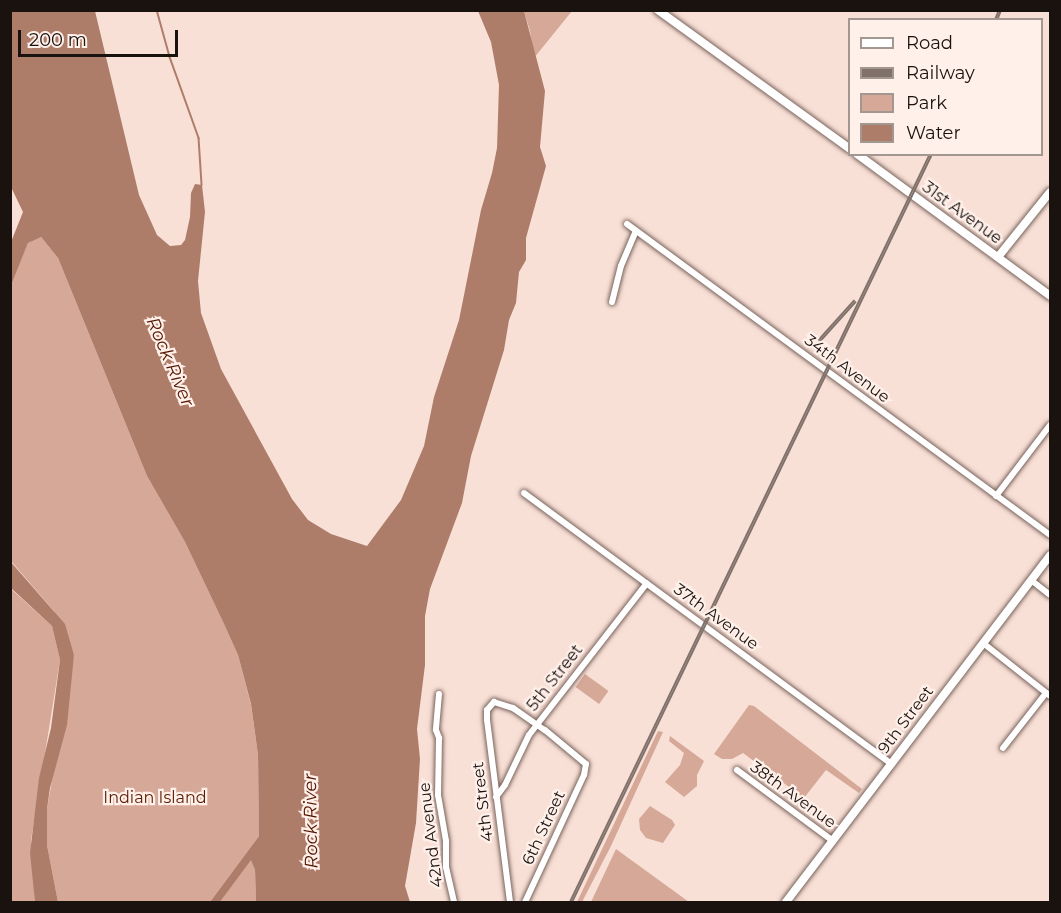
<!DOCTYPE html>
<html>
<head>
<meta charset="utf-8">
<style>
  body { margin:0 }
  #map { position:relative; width:1061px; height:913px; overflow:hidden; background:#f9e0d7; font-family:Montserrat,sans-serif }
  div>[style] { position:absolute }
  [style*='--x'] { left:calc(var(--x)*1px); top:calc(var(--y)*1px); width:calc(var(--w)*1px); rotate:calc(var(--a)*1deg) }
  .green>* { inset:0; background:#d5a898; transform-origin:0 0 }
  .water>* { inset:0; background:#ae7d6a }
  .stream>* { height:1.5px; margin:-0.75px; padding:0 0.75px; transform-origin:0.75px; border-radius:0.75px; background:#ae7d6a }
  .roads { filter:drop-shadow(0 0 2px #78635b) drop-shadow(0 0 2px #78635b) }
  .street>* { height:6px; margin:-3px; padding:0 3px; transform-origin:3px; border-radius:3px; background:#fff }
  .secondary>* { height:8px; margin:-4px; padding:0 4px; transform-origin:4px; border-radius:4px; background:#fff }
  .rail>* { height:4px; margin-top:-2px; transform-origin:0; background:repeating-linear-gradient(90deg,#fff0ea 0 4.5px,#81716b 0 9px); box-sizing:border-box; border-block:2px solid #81716b }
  span { translate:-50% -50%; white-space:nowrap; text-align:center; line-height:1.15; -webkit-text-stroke:4.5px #fff0ea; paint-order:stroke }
  .street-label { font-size:16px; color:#1a120f }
  .park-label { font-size:16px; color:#5a1c01 }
  .water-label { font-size:18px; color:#541600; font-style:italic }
  .frame { position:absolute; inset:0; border:12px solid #1a120f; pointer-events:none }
  .legend { position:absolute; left:848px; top:18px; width:195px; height:138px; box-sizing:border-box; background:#fff0ea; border:2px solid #a39792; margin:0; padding:8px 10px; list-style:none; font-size:18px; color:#1a120f }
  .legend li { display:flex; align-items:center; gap:12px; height:30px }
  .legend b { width:30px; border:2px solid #a39792 }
  .scale { position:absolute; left:18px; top:30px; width:160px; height:27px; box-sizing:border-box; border:3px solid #1a120f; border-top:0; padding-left:8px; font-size:18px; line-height:21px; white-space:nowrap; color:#1a120f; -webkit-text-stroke:4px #fff0ea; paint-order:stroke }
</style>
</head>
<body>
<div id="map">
  <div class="green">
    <div style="clip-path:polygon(524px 11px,572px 11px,534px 58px,530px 31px)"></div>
    <div style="clip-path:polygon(40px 236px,58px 258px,147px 476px,185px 542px,224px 624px,238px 655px,251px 705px,258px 755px,259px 836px,210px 902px,58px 902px,47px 845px,47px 809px,74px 655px,54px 611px,11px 561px,10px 285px,28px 243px)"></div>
    <div style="clip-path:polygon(10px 588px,52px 626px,60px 660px,31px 840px,35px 902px,11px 902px)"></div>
    <div style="left:585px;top:674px;width:29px;height:16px;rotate:36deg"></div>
    <div style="clip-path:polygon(749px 705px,754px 706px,862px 789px,859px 793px,826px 770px,804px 798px,743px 753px,732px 759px,722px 759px,714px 754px)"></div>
    <div style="clip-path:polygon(658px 731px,663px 732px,611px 846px,582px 902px,577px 902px)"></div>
    <div style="clip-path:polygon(670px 736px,704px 761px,697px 775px,697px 786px,684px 797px,665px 782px,680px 765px,684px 753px,669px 741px)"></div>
    <div style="clip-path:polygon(650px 806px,672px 820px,675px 825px,663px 843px,646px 838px,640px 830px,639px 819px)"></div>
    <div style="clip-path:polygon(616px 849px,689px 902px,591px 902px)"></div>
    <div style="clip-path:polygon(251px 859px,255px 870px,256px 902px,220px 902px)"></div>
  </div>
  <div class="water">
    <div style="clip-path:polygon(11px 10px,95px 11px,139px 195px,157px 235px,170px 246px,181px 245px,185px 240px,190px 217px,191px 193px,195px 184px,202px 185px,205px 212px,198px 281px,201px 313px,221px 369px,292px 499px,308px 520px,331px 534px,367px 546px,401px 500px,424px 446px,434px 397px,459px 320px,481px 210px,492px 173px,497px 148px,499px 85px,491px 42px,478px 11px,524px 11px,545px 91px,540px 147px,546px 166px,526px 238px,526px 260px,519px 272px,516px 303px,509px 320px,504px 350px,471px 456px,462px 503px,430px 589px,425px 616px,425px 665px,417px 729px,420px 759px,416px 823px,405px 886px,410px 902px,256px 902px,255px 870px,251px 860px,220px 902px,210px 902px,259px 836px,258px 755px,251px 704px,238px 655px,224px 624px,185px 542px,147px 476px,58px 258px,41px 237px,28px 243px,11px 285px,11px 242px,23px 212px,11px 187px)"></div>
    <div style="clip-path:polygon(10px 561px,65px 624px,74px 655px,67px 725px,50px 788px,47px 809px,47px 845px,58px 902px,35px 902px,30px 853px,39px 778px,51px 728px,60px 660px,52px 626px,11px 588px)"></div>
  </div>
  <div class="stream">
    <div style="--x:157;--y:10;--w:49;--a:74.5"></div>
    <div style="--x:170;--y:57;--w:86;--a:70.3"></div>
    <div style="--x:199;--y:138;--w:47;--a:86.3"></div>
  </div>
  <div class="roads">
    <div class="street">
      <div style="--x:627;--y:224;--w:525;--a:36.32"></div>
      <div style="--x:612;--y:302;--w:37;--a:-76"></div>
      <div style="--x:621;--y:266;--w:38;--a:-67"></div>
      <div style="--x:524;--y:493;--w:457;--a:36.4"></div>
      <div style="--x:996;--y:496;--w:89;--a:-52.7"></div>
      <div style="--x:1031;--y:580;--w:24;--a:38"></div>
      <div style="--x:983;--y:643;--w:85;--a:38.3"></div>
      <div style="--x:439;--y:694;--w:36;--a:95"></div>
      <div style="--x:436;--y:730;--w:9;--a:69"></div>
      <div style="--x:439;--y:738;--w:57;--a:91"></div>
      <div style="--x:438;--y:795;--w:47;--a:80.1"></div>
      <div style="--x:446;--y:841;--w:26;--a:90"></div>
      <div style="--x:446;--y:867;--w:36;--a:77"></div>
      <div style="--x:1003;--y:748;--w:70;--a:-52"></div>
      <div style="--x:737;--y:770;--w:119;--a:36.5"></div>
      <div style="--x:496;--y:797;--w:15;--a:-53"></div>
      <div style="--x:505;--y:785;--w:55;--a:-64.4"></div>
      <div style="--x:529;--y:735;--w:192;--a:-52.2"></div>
      <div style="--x:510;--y:902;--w:183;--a:-97.2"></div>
      <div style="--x:487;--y:720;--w:10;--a:-90"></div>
      <div style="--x:487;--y:710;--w:11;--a:-49"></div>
      <div style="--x:494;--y:702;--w:20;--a:18"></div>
      <div style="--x:513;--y:708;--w:39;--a:35"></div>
      <div style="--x:545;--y:730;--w:53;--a:39.7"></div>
      <div style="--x:586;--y:764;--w:11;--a:100"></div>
      <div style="--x:584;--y:775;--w:140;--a:114.9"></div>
    </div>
    <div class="secondary">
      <div style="--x:658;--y:10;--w:237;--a:35.9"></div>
      <div style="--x:857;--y:154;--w:240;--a:36.3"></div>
      <div style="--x:998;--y:257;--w:83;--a:-51.3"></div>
      <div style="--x:786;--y:902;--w:436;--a:-52.7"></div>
    </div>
  </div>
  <div class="rail">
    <div style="--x:996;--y:20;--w:11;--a:-68"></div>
    <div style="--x:819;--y:341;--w:54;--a:-48"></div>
    <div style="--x:571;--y:902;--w:830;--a:-64.3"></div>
  </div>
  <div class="street-label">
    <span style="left:962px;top:213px;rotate:36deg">31st Avenue</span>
    <span style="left:847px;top:369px;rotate:37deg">34th Avenue</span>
    <span style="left:716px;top:617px;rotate:36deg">37th Avenue</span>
    <span style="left:555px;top:678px;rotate:-52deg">5th Street</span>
    <span style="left:906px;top:720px;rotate:-53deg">9th Street</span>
    <span style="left:793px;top:795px;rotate:36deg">38th Avenue</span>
    <span style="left:483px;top:802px;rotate:-97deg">4th Street</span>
    <span style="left:544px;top:828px;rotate:-65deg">6th Street</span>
    <span style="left:431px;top:835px;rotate:-97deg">42nd Avenue</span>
  </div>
  <div class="park-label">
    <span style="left:155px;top:798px">Indian Island</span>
  </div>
  <div class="water-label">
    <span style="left:170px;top:362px;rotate:67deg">Rock River</span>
    <span style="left:311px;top:821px;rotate:-91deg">Rock River</span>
  </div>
  <div class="frame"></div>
  <ul class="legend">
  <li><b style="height:8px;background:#fff"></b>Road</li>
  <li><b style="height:8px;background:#81716b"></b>Railway</li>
  <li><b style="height:16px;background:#d5a898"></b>Park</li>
  <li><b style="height:16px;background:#ae7d6a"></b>Water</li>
  </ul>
  <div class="scale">200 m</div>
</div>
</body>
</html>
